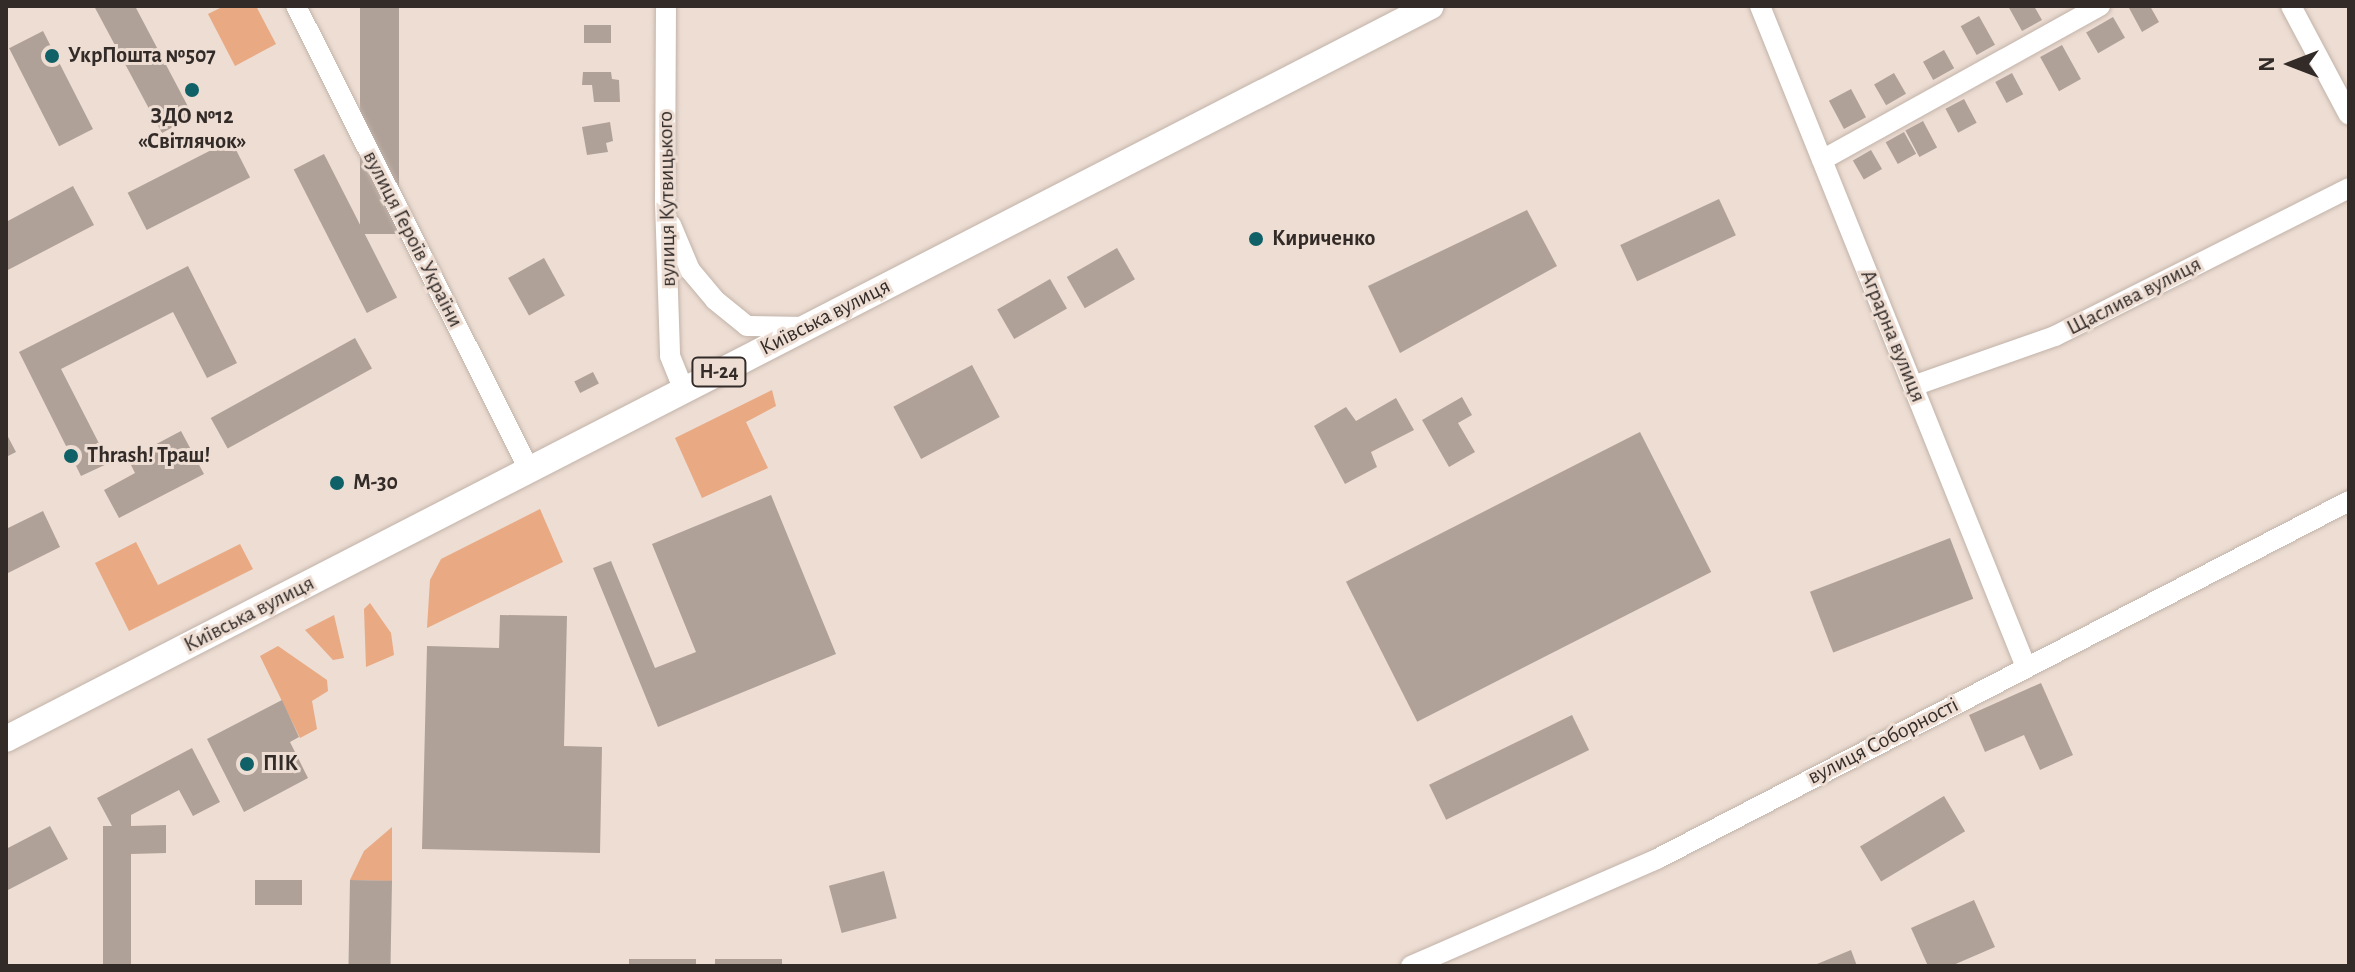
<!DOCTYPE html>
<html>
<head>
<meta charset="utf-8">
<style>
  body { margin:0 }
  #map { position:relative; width:2355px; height:972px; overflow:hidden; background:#edddd3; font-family:"Alegreya Sans",sans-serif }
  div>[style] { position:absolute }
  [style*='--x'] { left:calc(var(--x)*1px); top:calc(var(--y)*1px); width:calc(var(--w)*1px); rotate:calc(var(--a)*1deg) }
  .green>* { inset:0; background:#e8a983 }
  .building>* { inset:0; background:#b0a198; transform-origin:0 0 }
  .roads { filter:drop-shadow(0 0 2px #c2b3a9) drop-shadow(0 0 2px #c2b3a9) }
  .minor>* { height:20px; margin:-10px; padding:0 10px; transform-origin:10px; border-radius:10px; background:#fff }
  .major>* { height:26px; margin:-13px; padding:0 13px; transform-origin:13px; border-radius:13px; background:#fff }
  .dots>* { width:22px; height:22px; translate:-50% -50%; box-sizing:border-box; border:4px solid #edddd3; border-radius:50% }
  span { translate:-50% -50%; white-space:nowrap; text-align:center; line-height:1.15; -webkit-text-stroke:6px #edddd3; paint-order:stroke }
  .shield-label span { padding:2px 6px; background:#edddd3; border:2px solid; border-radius:6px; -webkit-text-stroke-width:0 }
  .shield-label { font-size:20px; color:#322b28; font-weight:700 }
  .poi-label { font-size:22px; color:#322b28; font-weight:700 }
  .left { translate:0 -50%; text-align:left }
  .street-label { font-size:22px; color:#322b28 }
  .frame { position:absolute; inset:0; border:8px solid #322b28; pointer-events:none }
  .north { position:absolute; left:2251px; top:24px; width:80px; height:80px; -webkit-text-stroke:6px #edddd3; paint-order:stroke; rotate:270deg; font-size:22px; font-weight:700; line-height:32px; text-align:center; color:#322b28 }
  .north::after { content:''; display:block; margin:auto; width:28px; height:36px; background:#322b28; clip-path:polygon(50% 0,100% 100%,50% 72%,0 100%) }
</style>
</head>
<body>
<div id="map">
  <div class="green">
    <div style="clip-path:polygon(224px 6px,256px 6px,276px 44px,235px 66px,208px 14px)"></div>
    <div style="clip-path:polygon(772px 390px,776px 406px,746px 422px,768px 468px,702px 498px,675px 438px)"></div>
    <div style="clip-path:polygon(540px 509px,563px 562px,427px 628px,430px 580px,441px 559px)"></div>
    <div style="clip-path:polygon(136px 542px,158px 585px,240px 544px,253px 569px,129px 631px,95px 563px)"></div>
    <div style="clip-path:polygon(370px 603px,391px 633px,394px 655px,366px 667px,364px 609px)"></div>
    <div style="clip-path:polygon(334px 615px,344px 658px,333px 660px,305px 630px)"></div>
    <div style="clip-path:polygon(278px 646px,327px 680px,328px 691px,312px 701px,317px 729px,300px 738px,260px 656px)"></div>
    <div style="clip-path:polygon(392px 827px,392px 881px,350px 880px,364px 851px)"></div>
  </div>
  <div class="building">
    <div style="clip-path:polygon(94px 6px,135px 6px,193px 116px,162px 133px)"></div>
    <div style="left:360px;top:6px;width:39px;height:228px"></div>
    <div style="clip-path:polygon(2008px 6px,2034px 6px,2042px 20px,2022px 31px)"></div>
    <div style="clip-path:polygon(2133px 6px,2150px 6px,2159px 22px,2142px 32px,2129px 8px)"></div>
    <div style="left:1979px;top:16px;width:33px;height:21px;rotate:61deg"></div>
    <div style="left:2113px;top:17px;width:24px;height:31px;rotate:60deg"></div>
    <div style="left:584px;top:25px;width:27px;height:18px"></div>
    <div style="left:43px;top:31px;width:110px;height:38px;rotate:63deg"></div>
    <div style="left:2062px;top:45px;width:39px;height:25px;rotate:61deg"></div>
    <div style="left:1944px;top:50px;width:21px;height:24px;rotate:61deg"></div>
    <div style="clip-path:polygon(583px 72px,611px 72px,612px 79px,619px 80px,620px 102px,594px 102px,592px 85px,582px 85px)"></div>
    <div style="left:1894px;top:73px;width:24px;height:23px;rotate:60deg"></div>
    <div style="left:2012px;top:73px;width:24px;height:19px;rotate:62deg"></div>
    <div style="left:1851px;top:89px;width:32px;height:25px;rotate:62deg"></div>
    <div style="left:1964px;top:99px;width:27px;height:21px;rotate:62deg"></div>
    <div style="left:1923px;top:121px;width:30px;height:20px;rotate:62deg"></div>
    <div style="clip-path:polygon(610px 122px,613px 141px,606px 143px,608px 152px,587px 155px,582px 127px)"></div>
    <div style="left:1904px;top:132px;width:25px;height:21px;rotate:61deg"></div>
    <div style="left:231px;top:140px;width:42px;height:116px;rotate:63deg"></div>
    <div style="left:1871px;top:150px;width:22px;height:21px;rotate:60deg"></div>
    <div style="left:324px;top:154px;width:161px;height:34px;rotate:63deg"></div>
    <div style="clip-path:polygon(73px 186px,94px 225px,6px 271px,6px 222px)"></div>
    <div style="left:1719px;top:199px;width:40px;height:109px;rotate:65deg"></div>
    <div style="clip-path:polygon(1527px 210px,1557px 266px,1400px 353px,1368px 286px)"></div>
    <div style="left:1117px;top:248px;width:36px;height:58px;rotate:60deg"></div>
    <div style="left:544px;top:258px;width:43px;height:41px;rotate:61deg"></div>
    <div style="clip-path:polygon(188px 266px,237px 363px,207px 378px,173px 312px,61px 369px,109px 463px,81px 476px,19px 352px)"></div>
    <div style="left:1050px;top:279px;width:34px;height:61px;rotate:60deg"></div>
    <div style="left:355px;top:338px;width:35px;height:165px;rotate:61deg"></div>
    <div style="left:972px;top:365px;width:59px;height:89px;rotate:62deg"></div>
    <div style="left:593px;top:372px;width:13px;height:21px;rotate:63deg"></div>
    <div style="clip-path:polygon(1462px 397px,1472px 415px,1458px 423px,1475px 452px,1449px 467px,1422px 420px)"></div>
    <div style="clip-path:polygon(1396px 398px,1414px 430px,1371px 452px,1377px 467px,1345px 484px,1314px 426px,1346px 407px,1356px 421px)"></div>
    <div style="clip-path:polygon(181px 431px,204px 474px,119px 518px,104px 490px,135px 473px,128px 459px)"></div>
    <div style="left:1640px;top:432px;width:157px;height:330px;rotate:63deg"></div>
    <div style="clip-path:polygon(6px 433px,16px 452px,6px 457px)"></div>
    <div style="clip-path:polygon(771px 495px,836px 654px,658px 727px,593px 568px,611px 561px,655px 668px,696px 652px,652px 544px)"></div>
    <div style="clip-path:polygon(43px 511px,60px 547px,6px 574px,6px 529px)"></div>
    <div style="left:1950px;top:538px;width:65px;height:150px;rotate:69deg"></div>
    <div style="clip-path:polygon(500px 615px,567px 616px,564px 746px,602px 747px,600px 853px,422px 849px,427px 646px,499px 648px)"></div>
    <div style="clip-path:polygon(2041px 683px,2073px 755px,2040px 770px,2024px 735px,1985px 752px,1969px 715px)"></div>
    <div style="clip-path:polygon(282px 700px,299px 737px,290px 742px,308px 778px,244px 812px,207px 739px)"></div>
    <div style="left:1572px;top:715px;width:39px;height:159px;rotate:64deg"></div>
    <div style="clip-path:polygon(192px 748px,220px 802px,193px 816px,179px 790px,131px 815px,131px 826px,166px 825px,166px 853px,131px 854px,131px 966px,103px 966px,103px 826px,112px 826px,97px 798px)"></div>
    <div style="left:1944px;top:796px;width:41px;height:98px;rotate:59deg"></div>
    <div style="clip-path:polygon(50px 826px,68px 859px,6px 891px,6px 849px)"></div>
    <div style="left:884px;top:871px;width:49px;height:57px;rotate:75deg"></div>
    <div style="left:255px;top:880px;width:47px;height:25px"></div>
    <div style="left:350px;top:880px;width:42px;height:86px;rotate:1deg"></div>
    <div style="clip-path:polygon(1974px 900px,1995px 947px,1951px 966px,1928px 966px,1911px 928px)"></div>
    <div style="clip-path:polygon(1851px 950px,1857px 966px,1818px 966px,1817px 964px)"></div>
    <div style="left:629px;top:959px;width:67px;height:7px"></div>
    <div style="left:715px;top:959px;width:67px;height:7px"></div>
  </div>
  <div class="roads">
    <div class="minor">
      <div style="--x:296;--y:6;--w:521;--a:63.29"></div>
      <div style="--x:666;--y:6;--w:196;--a:90.3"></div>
      <div style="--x:665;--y:202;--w:154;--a:88.1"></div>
      <div style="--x:670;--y:356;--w:37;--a:68"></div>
      <div style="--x:1760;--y:6;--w:713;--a:68.08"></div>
      <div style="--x:2291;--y:6;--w:123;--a:62"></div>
      <div style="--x:1822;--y:160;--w:318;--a:-29"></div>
      <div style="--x:671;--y:225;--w:49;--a:67.1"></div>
      <div style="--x:690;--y:270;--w:39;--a:50"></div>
      <div style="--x:715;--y:300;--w:41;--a:39.1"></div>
      <div style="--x:747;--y:326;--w:59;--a:1"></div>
      <div style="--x:1913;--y:386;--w:151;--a:-19.4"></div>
      <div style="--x:2055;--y:336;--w:329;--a:-26.7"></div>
      <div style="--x:1411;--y:966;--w:268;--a:-23.5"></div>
      <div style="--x:1657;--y:859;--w:779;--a:-27.35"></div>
    </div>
    <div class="major">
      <div style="--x:6;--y:739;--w:1602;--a:-27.22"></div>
    </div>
  </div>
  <div class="dots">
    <div style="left:52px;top:56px;background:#106167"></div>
    <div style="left:192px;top:90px;background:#106167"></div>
    <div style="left:1256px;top:239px;background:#106167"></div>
    <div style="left:71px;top:456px;background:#106167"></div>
    <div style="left:337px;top:483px;background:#106167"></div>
    <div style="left:247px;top:764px;background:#106167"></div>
  </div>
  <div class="shield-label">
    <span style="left:719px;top:372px">Н-24</span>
  </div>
  <div class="poi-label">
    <span class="left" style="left:68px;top:56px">УкрПошта №507</span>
    <span style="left:192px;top:129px">ЗДО №12<br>«Світлячок»</span>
    <span class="left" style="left:1272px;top:239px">Кириченко</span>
    <span class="left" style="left:87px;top:456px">Thrash! Траш!</span>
    <span class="left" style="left:353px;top:483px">М-30</span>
    <span class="left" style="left:263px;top:764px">ПІК</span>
  </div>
  <div class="street-label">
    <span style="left:667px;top:199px;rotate:-91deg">вулиця Кутвицького</span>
    <span style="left:413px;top:239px;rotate:63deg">вулиця Героїв України</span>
    <span style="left:2134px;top:296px;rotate:-27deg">Щаслива вулиця</span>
    <span style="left:825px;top:317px;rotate:-27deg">Київська вулиця</span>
    <span style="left:1893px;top:336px;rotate:68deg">Аграрна вулиця</span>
    <span style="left:249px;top:614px;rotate:-27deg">Київська вулиця</span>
    <span style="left:1883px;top:741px;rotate:-27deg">вулиця Соборності</span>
  </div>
  <div class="frame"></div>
  <div class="north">N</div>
</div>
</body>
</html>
